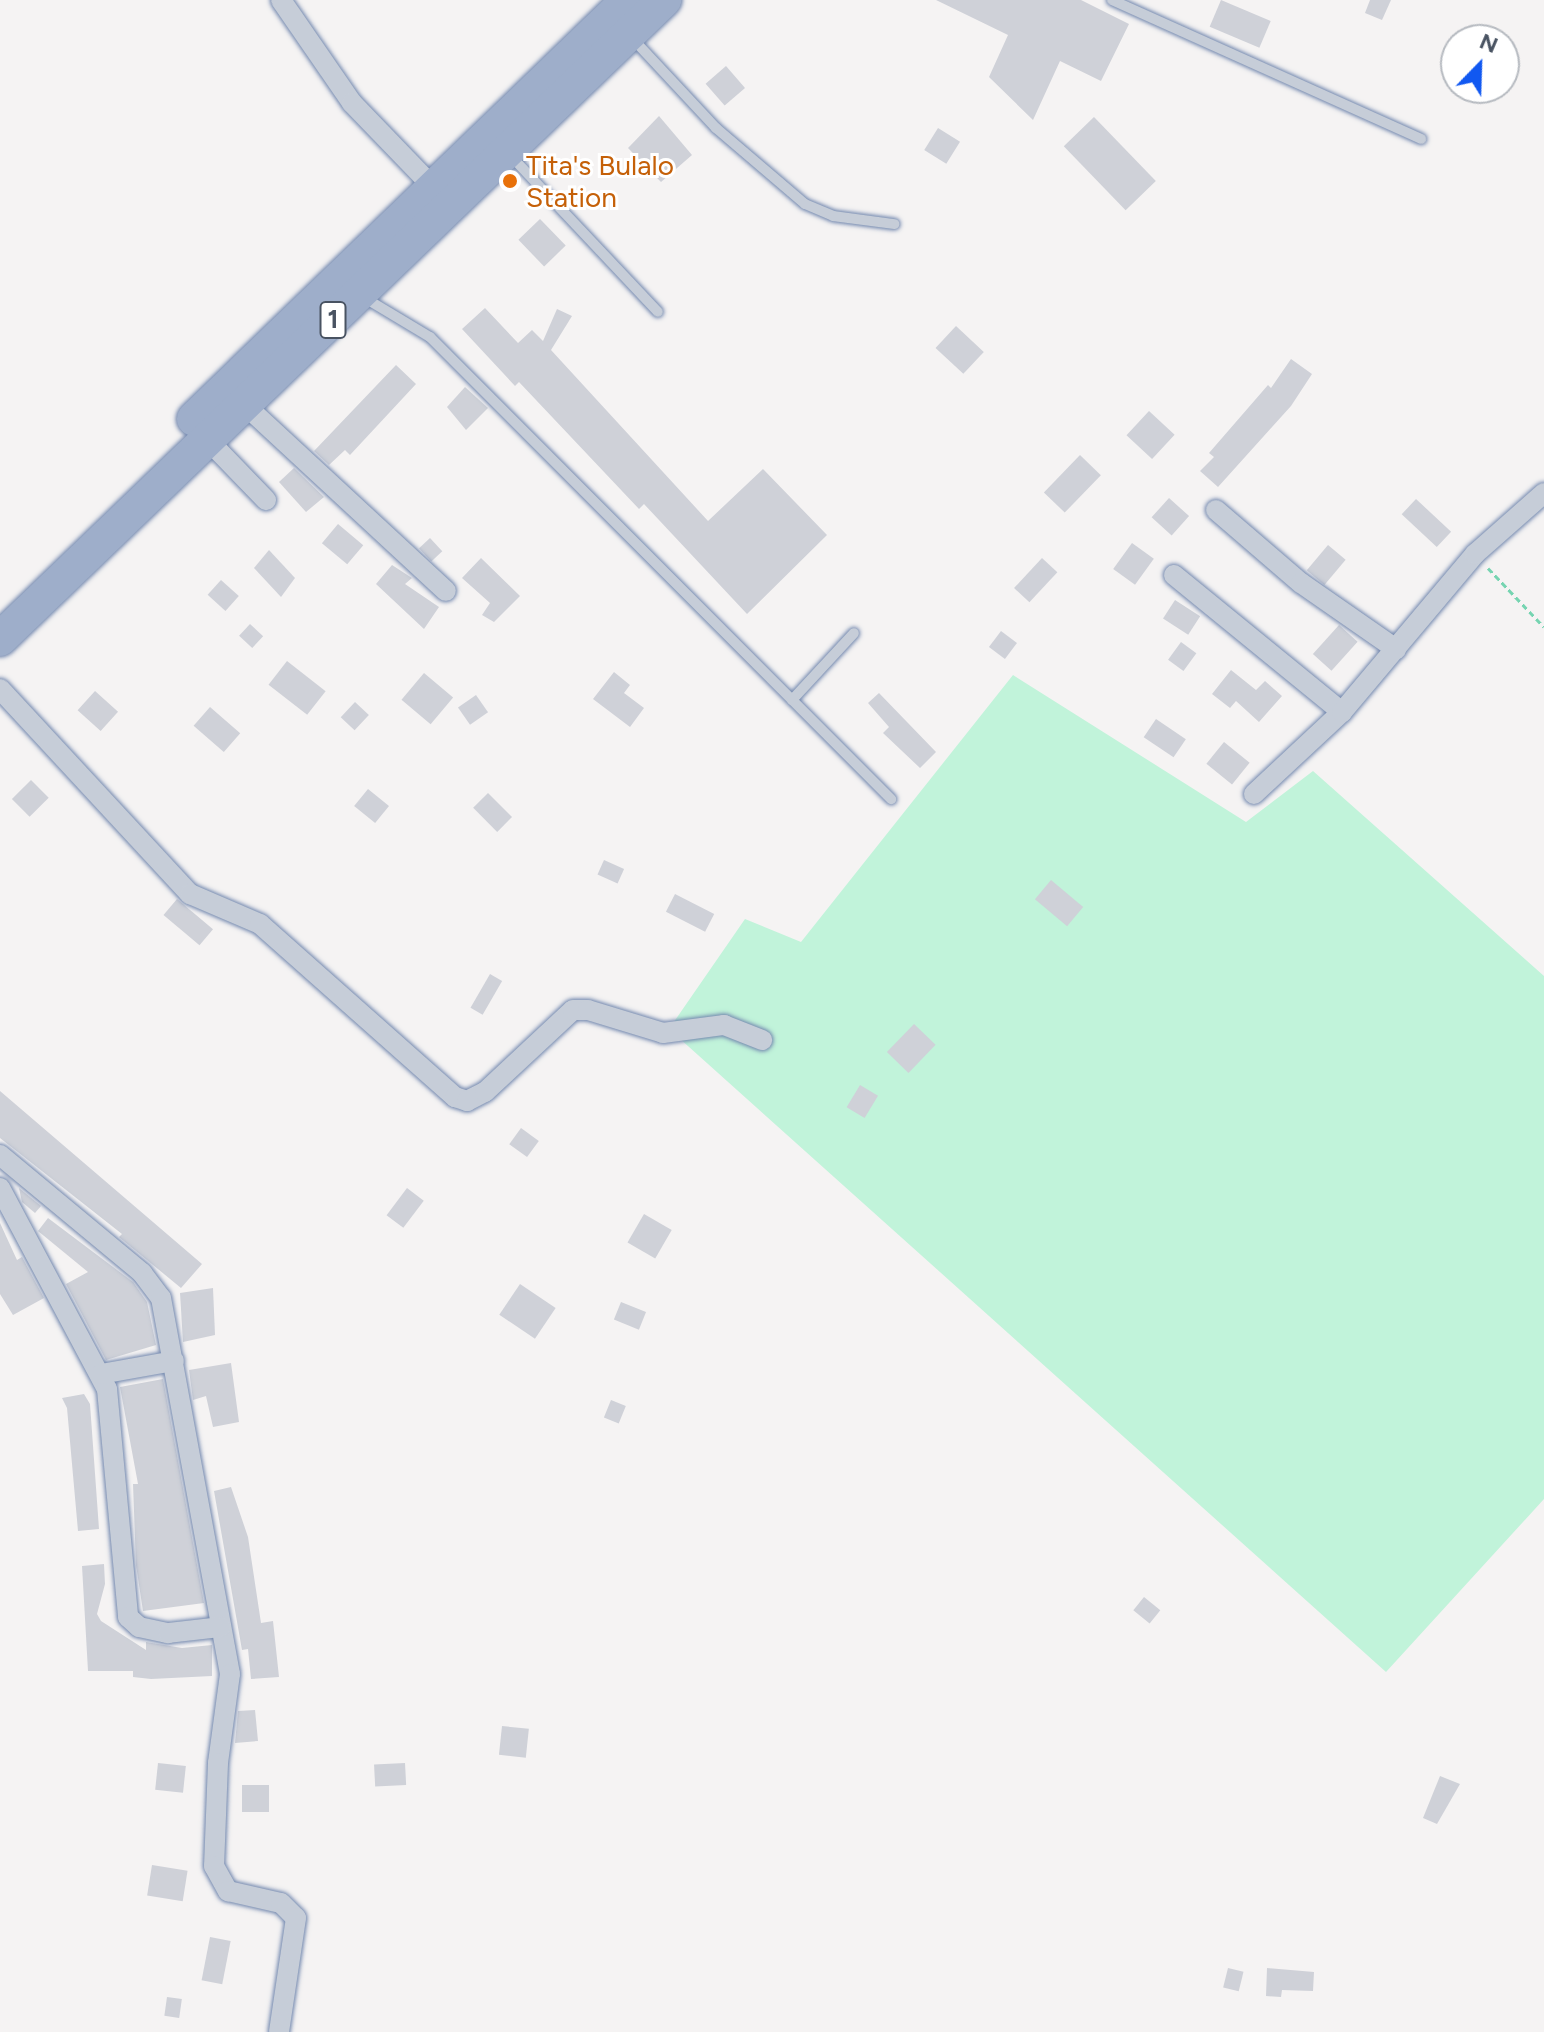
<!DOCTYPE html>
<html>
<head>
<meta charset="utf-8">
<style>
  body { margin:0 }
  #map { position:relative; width:1544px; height:2032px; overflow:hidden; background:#f5f3f3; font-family:Figtree,sans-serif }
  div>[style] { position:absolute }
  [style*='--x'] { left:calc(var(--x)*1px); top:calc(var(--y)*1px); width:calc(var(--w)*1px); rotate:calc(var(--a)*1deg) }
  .green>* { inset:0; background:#c1f3da }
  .building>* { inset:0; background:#cfd1d8; transform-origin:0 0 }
  .path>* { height:3px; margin-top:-1.5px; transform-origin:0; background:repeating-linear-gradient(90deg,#76d4b1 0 6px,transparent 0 10px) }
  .roads { filter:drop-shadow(0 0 2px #7489af) drop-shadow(0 0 2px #7489af) }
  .service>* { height:10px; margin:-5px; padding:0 5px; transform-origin:5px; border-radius:5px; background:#c6cdd8 }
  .minor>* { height:20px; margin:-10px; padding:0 10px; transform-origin:10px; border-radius:10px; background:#c6cdd8 }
  .trunk>* { height:34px; margin:-17px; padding:0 17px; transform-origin:17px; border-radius:17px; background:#9eaeca }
  .dots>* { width:22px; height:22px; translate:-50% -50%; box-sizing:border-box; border:4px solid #fff; border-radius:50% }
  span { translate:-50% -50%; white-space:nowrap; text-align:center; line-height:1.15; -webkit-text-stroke:6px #fff; paint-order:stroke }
  .shield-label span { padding:2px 6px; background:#fff; border:2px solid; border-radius:6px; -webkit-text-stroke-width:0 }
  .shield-label { font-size:26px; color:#495362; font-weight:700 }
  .food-label { font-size:28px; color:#c56008 }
  .left { translate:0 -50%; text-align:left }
  .north { position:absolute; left:1440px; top:24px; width:80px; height:80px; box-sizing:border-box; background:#fff; border:2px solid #b6bac0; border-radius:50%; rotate:23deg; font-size:22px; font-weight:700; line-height:32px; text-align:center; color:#495362 }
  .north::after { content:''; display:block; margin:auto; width:28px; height:36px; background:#1158f1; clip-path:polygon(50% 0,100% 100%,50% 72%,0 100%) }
</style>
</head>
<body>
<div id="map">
  <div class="green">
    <div style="clip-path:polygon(1013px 675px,1246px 822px,1313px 771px,1544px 976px,1544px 1499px,1386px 1672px,669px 1029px,745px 919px,801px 942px)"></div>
  </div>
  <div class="building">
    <div style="clip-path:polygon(936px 0,1081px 0,1129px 24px,1101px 81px,1060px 61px,1033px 120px,989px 77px,1008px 35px)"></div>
    <div style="left:1221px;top:0;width:54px;height:29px;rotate:23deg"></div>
    <div style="clip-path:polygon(1370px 0,1391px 0,1382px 20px,1365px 13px)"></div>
    <div style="left:726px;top:66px;width:29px;height:27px;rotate:49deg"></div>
    <div style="clip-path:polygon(659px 116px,692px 155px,661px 182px,628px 148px)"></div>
    <div style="left:1094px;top:117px;width:89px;height:42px;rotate:46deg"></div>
    <div style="left:938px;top:128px;width:26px;height:26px;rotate:32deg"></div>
    <div style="left:540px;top:219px;width:37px;height:30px;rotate:46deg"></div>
    <div style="clip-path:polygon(485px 308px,518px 343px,532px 330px,543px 341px,557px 309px,572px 316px,551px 350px,708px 521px,763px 469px,827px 535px,747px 614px,644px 504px,639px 509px,519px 382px,515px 386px,462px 329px)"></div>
    <div style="left:956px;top:326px;width:38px;height:30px;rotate:43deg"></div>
    <div style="clip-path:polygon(1291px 359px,1312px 374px,1291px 406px,1218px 487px,1200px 471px,1214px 457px,1209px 453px,1268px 385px,1271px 388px)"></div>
    <div style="clip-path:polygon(396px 365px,416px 384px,350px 455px,345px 450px,329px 465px,314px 451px)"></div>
    <div style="clip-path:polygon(465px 387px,488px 408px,466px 430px,447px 407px)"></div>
    <div style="left:1149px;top:411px;width:35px;height:33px;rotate:43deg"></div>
    <div style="left:1080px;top:455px;width:29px;height:52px;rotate:44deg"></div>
    <div style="clip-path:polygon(294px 468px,324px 497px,306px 512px,279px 482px)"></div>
    <div style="left:1169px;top:498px;width:27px;height:26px;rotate:42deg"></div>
    <div style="left:1416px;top:499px;width:48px;height:21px;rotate:43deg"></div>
    <div style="left:338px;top:524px;width:33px;height:25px;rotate:40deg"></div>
    <div style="left:430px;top:538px;width:18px;height:15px;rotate:47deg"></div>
    <div style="left:1132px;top:543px;width:27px;height:32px;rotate:36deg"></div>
    <div style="left:1328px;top:545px;width:23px;height:33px;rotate:40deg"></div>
    <div style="clip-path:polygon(269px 550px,295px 578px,281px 597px,254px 568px)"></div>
    <div style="clip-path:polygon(481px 558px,520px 596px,494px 622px,482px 615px,490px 603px,462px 578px)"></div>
    <div style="left:1042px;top:558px;width:21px;height:41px;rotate:43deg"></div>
    <div style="clip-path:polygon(392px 565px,412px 578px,405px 584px,439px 607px,424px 629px,376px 584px)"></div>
    <div style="left:221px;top:580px;width:24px;height:20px;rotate:42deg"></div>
    <div style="left:1175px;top:600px;width:30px;height:22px;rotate:33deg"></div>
    <div style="left:250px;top:624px;width:18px;height:16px;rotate:43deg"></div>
    <div style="left:1339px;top:625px;width:25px;height:39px;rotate:42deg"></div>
    <div style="left:1001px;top:631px;width:20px;height:20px;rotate:37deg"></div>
    <div style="left:1181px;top:642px;width:19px;height:22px;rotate:36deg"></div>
    <div style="left:287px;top:661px;width:49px;height:30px;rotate:38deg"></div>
    <div style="clip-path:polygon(1231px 670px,1256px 690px,1265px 681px,1282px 696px,1259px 722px,1236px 701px,1230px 708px,1212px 694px)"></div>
    <div style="clip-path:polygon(614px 672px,630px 685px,624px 693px,644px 708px,630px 727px,593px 699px)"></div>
    <div style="left:424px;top:673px;width:38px;height:35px;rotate:40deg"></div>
    <div style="left:95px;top:691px;width:31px;height:26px;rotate:42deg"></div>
    <div style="clip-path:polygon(879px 693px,936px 752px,920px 768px,883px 733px,889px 727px,868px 703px)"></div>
    <div style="left:476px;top:695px;width:21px;height:22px;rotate:55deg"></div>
    <div style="left:355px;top:702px;width:19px;height:21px;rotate:43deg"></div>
    <div style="left:210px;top:707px;width:40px;height:25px;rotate:41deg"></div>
    <div style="left:1156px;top:719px;width:36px;height:22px;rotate:34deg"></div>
    <div style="left:1224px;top:742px;width:33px;height:28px;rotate:39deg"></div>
    <div style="left:31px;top:780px;width:25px;height:27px;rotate:45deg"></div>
    <div style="left:368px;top:789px;width:27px;height:22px;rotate:39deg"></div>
    <div style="left:488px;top:793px;width:34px;height:21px;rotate:45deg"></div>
    <div style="left:604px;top:860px;width:22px;height:16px;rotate:24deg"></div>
    <div style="left:1051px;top:880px;width:42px;height:25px;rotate:40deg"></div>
    <div style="left:675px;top:894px;width:44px;height:20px;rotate:27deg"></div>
    <div style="left:177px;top:899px;width:47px;height:21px;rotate:40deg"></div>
    <div style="left:490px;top:974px;width:14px;height:39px;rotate:30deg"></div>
    <div style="left:914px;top:1024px;width:30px;height:39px;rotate:44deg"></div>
    <div style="left:860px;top:1085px;width:21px;height:26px;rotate:31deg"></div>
    <div style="clip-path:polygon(0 1091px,202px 1264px,181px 1288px,119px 1237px,122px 1234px,0 1138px)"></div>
    <div style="left:521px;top:1128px;width:22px;height:20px;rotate:36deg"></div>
    <div style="clip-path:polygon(19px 1188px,41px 1206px,35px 1213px,22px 1202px)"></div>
    <div style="left:407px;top:1188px;width:21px;height:34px;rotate:37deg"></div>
    <div style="left:644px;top:1214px;width:32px;height:33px;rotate:30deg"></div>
    <div style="clip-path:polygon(48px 1218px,133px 1282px,147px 1302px,156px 1345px,106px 1360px,66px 1284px,88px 1272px,38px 1231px)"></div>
    <div style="clip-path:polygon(0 1223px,17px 1260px,22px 1257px,44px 1298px,13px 1315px,0 1294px)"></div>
    <div style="left:520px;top:1284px;width:43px;height:37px;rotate:34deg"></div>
    <div style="clip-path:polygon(213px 1288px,215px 1335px,183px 1342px,180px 1293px)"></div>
    <div style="left:621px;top:1302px;width:27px;height:19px;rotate:22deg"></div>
    <div style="clip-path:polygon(231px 1363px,239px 1422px,213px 1427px,206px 1396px,193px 1400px,189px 1370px)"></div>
    <div style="clip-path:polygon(163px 1379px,204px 1603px,143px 1611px,136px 1565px,133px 1484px,138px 1484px,120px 1387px)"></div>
    <div style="clip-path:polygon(84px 1394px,90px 1404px,99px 1529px,78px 1531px,67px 1408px,62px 1398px)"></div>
    <div style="left:611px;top:1400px;width:16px;height:19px;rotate:22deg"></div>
    <div style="clip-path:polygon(231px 1487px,248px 1537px,261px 1623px,273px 1621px,279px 1677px,251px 1679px,248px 1649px,242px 1650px,214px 1491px)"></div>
    <div style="clip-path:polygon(104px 1564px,105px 1584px,97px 1614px,101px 1621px,146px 1650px,146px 1642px,182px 1648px,212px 1645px,212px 1676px,151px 1679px,133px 1677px,133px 1671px,88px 1671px,82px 1566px)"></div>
    <div style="left:1144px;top:1597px;width:21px;height:17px;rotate:39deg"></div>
    <div style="clip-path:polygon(255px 1710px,258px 1741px,235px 1743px,238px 1711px)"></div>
    <div style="left:502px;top:1726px;width:27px;height:29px;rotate:6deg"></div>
    <div style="left:158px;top:1763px;width:28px;height:27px;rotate:6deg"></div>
    <div style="left:405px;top:1763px;width:22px;height:31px;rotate:87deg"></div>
    <div style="clip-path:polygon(1440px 1776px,1460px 1784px,1437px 1824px,1423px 1818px)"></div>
    <div style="left:269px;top:1785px;width:27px;height:27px;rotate:90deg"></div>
    <div style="left:152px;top:1865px;width:36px;height:31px;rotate:9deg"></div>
    <div style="left:210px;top:1937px;width:21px;height:44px;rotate:11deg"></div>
    <div style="left:1228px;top:1968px;width:16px;height:20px;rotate:14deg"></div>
    <div style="clip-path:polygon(1267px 1968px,1314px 1972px,1313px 1991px,1282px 1990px,1281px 1997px,1266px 1996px)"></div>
    <div style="left:167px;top:1997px;width:15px;height:19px;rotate:8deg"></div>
  </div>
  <div class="path">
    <div style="--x:1488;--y:568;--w:81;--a:46.5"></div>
  </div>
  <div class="roads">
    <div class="service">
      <div style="--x:1112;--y:0;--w:339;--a:24.2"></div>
      <div style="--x:633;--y:39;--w:122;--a:47"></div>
      <div style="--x:716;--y:128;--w:117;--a:40.5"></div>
      <div style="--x:805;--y:204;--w:30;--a:23"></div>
      <div style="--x:833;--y:216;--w:62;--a:7.5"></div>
      <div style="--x:511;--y:156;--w:214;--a:46.7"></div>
      <div style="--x:365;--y:298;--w:76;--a:31"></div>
      <div style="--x:430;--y:337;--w:653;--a:45.06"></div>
      <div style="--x:792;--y:700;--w:91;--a:-47.2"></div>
    </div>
    <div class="minor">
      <div style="--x:281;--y:0;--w:125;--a:55.4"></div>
      <div style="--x:352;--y:103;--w:118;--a:46"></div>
      <div style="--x:244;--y:404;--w:275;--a:42.8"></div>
      <div style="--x:207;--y:439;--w:85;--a:46"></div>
      <div style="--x:1216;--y:510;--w:112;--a:40.7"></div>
      <div style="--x:1301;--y:583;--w:116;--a:34.8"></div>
      <div style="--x:1174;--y:575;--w:217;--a:39.2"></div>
      <div style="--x:0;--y:689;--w:280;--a:47.2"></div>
      <div style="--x:190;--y:894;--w:76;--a:23.2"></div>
      <div style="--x:260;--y:924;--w:261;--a:41.6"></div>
      <div style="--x:455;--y:1097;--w:13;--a:18"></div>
      <div style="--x:467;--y:1101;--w:20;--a:-27"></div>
      <div style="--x:485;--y:1092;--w:120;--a:-43"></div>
      <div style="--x:573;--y:1010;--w:15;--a:0"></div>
      <div style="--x:588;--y:1010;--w:78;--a:17"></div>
      <div style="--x:663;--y:1033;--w:62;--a:-7.5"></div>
      <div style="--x:724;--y:1025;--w:41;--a:21.5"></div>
      <div style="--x:1254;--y:794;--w:120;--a:-43"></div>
      <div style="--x:1342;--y:712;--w:207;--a:-49.9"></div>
      <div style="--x:1475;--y:554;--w:92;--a:-41.5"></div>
      <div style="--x:0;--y:1155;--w:185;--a:39.7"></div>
      <div style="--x:142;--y:1273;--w:31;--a:53"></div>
      <div style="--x:161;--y:1298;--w:382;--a:79.6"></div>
      <div style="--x:230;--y:1674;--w:90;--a:97.7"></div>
      <div style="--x:218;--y:1763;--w:103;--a:92.2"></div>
      <div style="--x:214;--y:1866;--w:29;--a:61"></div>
      <div style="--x:228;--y:1891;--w:54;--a:12.8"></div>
      <div style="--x:281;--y:1903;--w:21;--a:45"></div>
      <div style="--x:296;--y:1918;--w:115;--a:98.5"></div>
      <div style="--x:0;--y:1188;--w:228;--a:62"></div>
      <div style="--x:107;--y:1389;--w:229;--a:84.7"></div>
      <div style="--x:128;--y:1617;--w:15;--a:42"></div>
      <div style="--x:139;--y:1627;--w:30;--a:12"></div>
      <div style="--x:168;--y:1633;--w:53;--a:-6.5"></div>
      <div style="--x:101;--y:1374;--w:74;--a:-10.1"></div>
    </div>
    <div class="trunk">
      <div style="--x:194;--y:419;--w:603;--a:-43.99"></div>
      <div style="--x:0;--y:639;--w:922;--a:-43.9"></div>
    </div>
  </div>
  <div class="dots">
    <div style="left:510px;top:181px;background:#e8710a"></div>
  </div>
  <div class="shield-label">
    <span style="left:333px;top:320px">1</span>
  </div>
  <div class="food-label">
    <span class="left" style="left:526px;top:181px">Tita's Bulalo<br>Station</span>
  </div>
  <div class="north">N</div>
</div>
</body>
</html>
